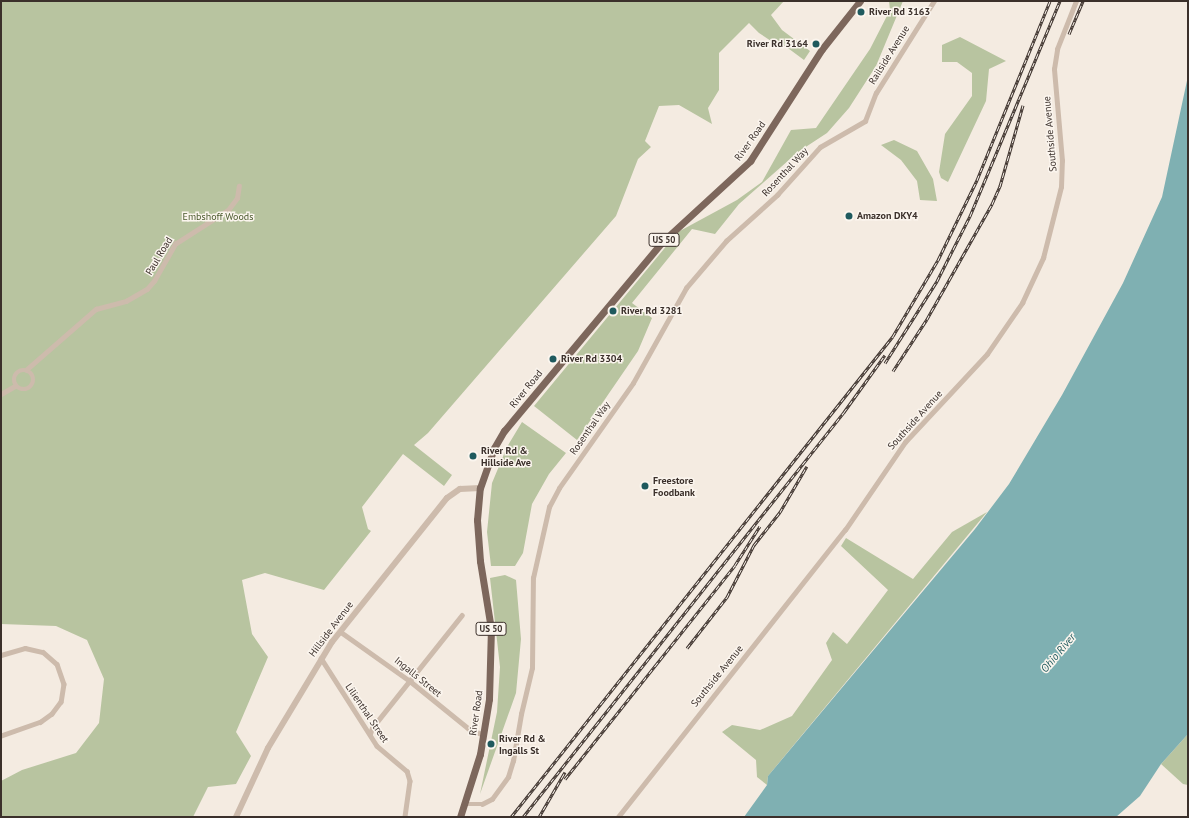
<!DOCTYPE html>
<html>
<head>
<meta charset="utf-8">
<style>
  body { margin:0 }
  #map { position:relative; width:1189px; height:818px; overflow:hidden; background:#f4ebe1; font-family:"PT Sans",sans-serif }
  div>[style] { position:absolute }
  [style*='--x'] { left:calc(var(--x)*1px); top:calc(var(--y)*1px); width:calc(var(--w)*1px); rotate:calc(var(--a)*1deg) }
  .green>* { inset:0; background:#b8c4a0 }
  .water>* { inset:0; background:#7fb0b2 }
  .minor>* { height:4.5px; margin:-2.25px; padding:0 2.25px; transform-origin:2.25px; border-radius:2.25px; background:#cdbbac }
  .minor>.ring { margin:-2.25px; padding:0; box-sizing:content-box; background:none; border:4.5px solid #cdbbac; border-radius:50% }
  .tertiary>* { height:6px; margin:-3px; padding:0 3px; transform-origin:3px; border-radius:3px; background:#cdbbac }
  .primary>* { height:7px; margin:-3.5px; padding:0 3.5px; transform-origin:3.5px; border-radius:3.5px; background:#7d675c }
  .rail>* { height:3px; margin-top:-1.5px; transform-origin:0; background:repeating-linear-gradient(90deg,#fbf5ee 0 4.5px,#3b302b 0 9px); box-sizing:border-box; border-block:1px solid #3b302b }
  .dots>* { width:11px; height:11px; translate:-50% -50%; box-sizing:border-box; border:2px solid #fbf5ee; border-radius:50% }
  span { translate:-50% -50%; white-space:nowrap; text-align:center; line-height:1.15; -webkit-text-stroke:3px #fbf5ee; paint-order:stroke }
  .shield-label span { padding:1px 3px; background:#fbf5ee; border:1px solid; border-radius:3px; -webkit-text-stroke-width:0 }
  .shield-label { font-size:9px; color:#3b302b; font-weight:700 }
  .poi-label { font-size:10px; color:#3b302b; font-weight:700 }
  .left { translate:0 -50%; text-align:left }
  .right { translate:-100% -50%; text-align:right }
  .street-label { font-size:10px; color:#3b302b }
  .park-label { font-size:10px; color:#4a5a2e }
  .water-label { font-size:11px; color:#1f5a5e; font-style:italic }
  .frame { position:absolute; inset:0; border:2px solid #3b302b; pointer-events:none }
</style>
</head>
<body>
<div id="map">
  <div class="green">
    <div style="clip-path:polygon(1px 1px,784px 1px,771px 15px,782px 30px,810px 51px,804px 60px,777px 40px,774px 43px,759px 33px,749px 23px,719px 53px,719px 90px,708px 108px,712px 124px,679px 105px,659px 106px,645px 141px,651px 147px,638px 159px,616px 216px,428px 433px,414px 445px,452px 475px,444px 486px,403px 454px,362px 507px,368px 529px,371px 531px,324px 590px,265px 573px,242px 580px,252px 634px,268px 657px,236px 732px,251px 756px,236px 784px,208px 787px,193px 817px,1px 817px,1px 781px,22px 770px,76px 753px,99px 723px,104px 679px,87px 640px,56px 626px,1px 624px)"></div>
    <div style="clip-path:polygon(889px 1px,903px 1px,876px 66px,849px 108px,827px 133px,798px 152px,739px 204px,715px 234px,692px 229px,632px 303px,652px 318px,638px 351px,577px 440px,534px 406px,678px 232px,737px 200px,762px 182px,791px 130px,816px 128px,870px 49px,890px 10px)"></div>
    <div style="clip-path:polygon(960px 37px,1006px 61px,989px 69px,986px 101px,948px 182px,941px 178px,939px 172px,945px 134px,972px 96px,972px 73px,957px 62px,942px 62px,942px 45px)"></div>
    <div style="clip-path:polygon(894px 140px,917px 151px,933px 179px,937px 201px,920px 200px,917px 181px,901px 160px,881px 145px)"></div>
    <div style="clip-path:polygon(522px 422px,566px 453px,549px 474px,532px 504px,523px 553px,515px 566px,491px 566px,487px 532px,492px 483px,507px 447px)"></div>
    <div style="clip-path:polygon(987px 512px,768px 776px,767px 785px,757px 777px,756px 760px,722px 732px,732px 725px,760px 730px,792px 716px,832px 660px,826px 643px,833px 632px,847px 644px,888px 590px,841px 546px,846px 538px,913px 579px,952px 532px)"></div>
    <div style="clip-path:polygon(505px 575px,516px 580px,521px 639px,516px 693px,480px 794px,497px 712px,500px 667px,490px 578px)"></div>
    <div style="clip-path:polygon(1188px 734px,1188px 785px,1183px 784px,1161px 764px)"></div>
  </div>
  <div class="water">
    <div style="clip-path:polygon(1188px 76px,1188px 734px,1161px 764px,1140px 796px,1116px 817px,744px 817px,767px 785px,768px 776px,975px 529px,1009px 484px,1062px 395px,1123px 283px,1162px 197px)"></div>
  </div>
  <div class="minor">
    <div class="ring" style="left:14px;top:370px;width:15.5px;height:15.5px"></div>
    <div style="--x:26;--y:370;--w:93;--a:-41.1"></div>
    <div style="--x:96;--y:309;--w:31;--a:-15"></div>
    <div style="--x:126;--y:301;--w:24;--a:-30"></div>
    <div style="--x:147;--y:289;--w:11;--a:-49"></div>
    <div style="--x:154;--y:281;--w:43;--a:-60.4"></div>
    <div style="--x:175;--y:244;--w:63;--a:-32.7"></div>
    <div style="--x:228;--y:210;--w:15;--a:-53"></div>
    <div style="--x:237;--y:198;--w:12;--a:-81"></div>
    <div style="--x:1;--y:394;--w:16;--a:-30"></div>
    <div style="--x:341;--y:632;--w:85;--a:35.4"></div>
    <div style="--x:410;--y:681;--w:75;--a:39"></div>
    <div style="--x:468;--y:728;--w:17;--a:24"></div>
    <div style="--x:1;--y:655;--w:25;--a:-16"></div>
    <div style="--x:25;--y:648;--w:18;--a:13"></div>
    <div style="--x:43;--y:652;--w:18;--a:41"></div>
    <div style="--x:57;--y:664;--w:21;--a:71"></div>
    <div style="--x:64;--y:684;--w:18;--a:99"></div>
    <div style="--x:61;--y:702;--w:15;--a:127"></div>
    <div style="--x:52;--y:714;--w:14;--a:144"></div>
    <div style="--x:41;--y:722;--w:42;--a:160.7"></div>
    <div style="--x:321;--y:658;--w:104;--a:57.5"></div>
    <div style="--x:377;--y:746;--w:39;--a:40"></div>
    <div style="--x:407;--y:771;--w:10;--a:73"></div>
    <div style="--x:410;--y:781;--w:36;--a:98"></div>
    <div style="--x:370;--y:734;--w:6;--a:-72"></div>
    <div style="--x:372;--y:728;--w:144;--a:-51.5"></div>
    <div style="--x:465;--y:804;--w:17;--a:0"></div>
    <div style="--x:482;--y:804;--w:11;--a:-27"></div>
    <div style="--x:492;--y:799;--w:27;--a:-54"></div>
    <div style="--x:508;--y:777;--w:17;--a:-73"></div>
    <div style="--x:513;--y:761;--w:48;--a:-80.3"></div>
    <div style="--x:521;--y:714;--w:47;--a:-76.6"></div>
    <div style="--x:532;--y:668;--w:90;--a:-89.4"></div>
    <div style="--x:533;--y:578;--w:73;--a:-77.3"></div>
    <div style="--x:549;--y:507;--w:21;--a:-62"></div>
    <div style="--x:559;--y:488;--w:128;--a:-54.8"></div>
    <div style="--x:633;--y:383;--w:109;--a:-60.8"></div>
    <div style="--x:686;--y:288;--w:62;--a:-49.6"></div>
    <div style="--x:726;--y:241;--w:69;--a:-42"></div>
    <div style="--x:777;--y:195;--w:64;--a:-48.1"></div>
    <div style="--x:820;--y:147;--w:52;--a:-30"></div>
    <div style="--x:865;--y:121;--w:30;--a:-69"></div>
    <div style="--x:876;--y:93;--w:109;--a:-57.8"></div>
    <div style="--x:618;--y:817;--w:366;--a:-51.7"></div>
    <div style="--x:845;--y:530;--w:107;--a:-55.7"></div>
    <div style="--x:905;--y:442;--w:120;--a:-47"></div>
    <div style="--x:987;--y:354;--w:62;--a:-55.5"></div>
    <div style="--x:1022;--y:303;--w:50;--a:-65"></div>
    <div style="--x:1043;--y:258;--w:73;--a:-75.8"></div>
    <div style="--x:1061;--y:187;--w:26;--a:-88"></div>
    <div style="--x:1062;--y:161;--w:92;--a:-95"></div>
    <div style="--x:1054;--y:69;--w:20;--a:-81"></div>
    <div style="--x:1057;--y:49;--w:52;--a:-68.4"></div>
  </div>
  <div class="tertiary">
    <div style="--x:236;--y:817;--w:76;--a:-65.1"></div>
    <div style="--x:268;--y:748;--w:124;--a:-58.9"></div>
    <div style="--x:332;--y:642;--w:184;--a:-51.4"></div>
    <div style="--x:447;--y:498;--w:16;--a:-35"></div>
    <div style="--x:460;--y:489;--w:20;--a:-3"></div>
  </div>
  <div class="primary">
    <div style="--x:460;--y:817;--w:66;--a:-72.4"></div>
    <div style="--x:480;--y:754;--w:56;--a:-80.7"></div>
    <div style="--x:489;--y:699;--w:70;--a:-88.4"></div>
    <div style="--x:491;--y:629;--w:69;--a:-99.2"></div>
    <div style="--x:480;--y:561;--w:41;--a:-94.2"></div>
    <div style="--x:477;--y:520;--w:32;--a:-85"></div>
    <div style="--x:480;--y:488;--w:42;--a:-70.7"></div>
    <div style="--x:494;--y:448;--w:20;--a:-60"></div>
    <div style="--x:504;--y:431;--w:246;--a:-50.1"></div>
    <div style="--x:662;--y:242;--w:120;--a:-42.6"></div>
    <div style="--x:750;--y:161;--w:133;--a:-57.3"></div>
    <div style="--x:822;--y:49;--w:61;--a:-51.6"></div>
  </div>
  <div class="rail">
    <div style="--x:1069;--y:34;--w:36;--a:-67"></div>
    <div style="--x:885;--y:363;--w:97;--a:-57.6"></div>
    <div style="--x:937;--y:281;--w:73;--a:-63.1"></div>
    <div style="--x:970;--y:216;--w:233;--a:-67.3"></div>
    <div style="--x:893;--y:371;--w:62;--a:-56.8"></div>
    <div style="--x:927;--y:319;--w:132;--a:-60.5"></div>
    <div style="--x:992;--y:204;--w:20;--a:-66"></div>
    <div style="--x:1000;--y:186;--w:84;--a:-74.1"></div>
    <div style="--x:687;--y:648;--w:65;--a:-51.9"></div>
    <div style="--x:727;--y:597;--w:59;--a:-62.6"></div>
    <div style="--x:754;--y:545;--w:42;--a:-51.8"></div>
    <div style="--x:780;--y:512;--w:53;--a:-59.6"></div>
    <div style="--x:565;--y:779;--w:273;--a:-51.5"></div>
    <div style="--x:735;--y:565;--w:46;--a:-57.3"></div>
    <div style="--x:511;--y:817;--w:614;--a:-51.54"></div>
    <div style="--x:893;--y:336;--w:88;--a:-59.4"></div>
    <div style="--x:938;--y:260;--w:89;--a:-64"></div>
    <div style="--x:977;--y:180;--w:193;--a:-67.8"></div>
    <div style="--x:523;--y:817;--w:517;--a:-51.6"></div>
    <div style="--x:844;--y:412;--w:70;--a:-54.3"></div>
    <div style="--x:539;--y:817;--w:52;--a:-60"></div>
  </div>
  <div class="dots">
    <div style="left:861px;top:12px;background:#1f5a5e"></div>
    <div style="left:816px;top:44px;background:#1f5a5e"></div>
    <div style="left:849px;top:216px;background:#1f5a5e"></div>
    <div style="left:613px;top:311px;background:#1f5a5e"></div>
    <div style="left:553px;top:359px;background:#1f5a5e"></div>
    <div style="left:473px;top:456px;background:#1f5a5e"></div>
    <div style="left:645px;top:486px;background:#1f5a5e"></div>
    <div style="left:491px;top:744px;background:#1f5a5e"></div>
  </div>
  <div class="shield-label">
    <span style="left:664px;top:240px">US 50</span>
    <span style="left:491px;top:629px">US 50</span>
  </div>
  <div class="poi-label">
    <span class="left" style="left:869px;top:12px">River Rd 3163</span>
    <span class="right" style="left:808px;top:44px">River Rd 3164</span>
    <span class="left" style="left:857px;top:216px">Amazon DKY4</span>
    <span class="left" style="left:621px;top:311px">River Rd 3281</span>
    <span class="left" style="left:561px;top:359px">River Rd 3304</span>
    <span class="left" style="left:481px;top:456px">River Rd &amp;<br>Hillside Ave</span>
    <span class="left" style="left:653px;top:486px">Freestore<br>Foodbank</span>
    <span class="left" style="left:499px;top:744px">River Rd &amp;<br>Ingalls St</span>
  </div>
  <div class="street-label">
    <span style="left:889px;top:55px;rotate:-58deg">Railside Avenue</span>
    <span style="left:1050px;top:134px;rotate:-95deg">Southside Avenue</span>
    <span style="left:750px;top:141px;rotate:-55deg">River Road</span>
    <span style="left:785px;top:172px;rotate:-47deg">Rosenthal Way</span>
    <span style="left:159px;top:256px;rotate:-59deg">Paul Road</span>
    <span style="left:526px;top:389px;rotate:-51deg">River Road</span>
    <span style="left:915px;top:420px;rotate:-48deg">Southside Avenue</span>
    <span style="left:590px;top:428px;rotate:-55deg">Rosenthal Way</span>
    <span style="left:331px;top:629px;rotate:-53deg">Hillside Avenue</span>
    <span style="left:717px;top:676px;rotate:-51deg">Southside Avenue</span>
    <span style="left:418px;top:677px;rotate:39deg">Ingalls Street</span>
    <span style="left:367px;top:713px;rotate:56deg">Lilienthal Street</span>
    <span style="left:476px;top:713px;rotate:-82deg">River Road</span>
  </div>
  <div class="park-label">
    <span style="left:218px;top:217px">Embshoff Woods</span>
  </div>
  <div class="water-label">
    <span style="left:1058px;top:653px;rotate:-50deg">Ohio River</span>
  </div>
  <div class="frame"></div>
</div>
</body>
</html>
